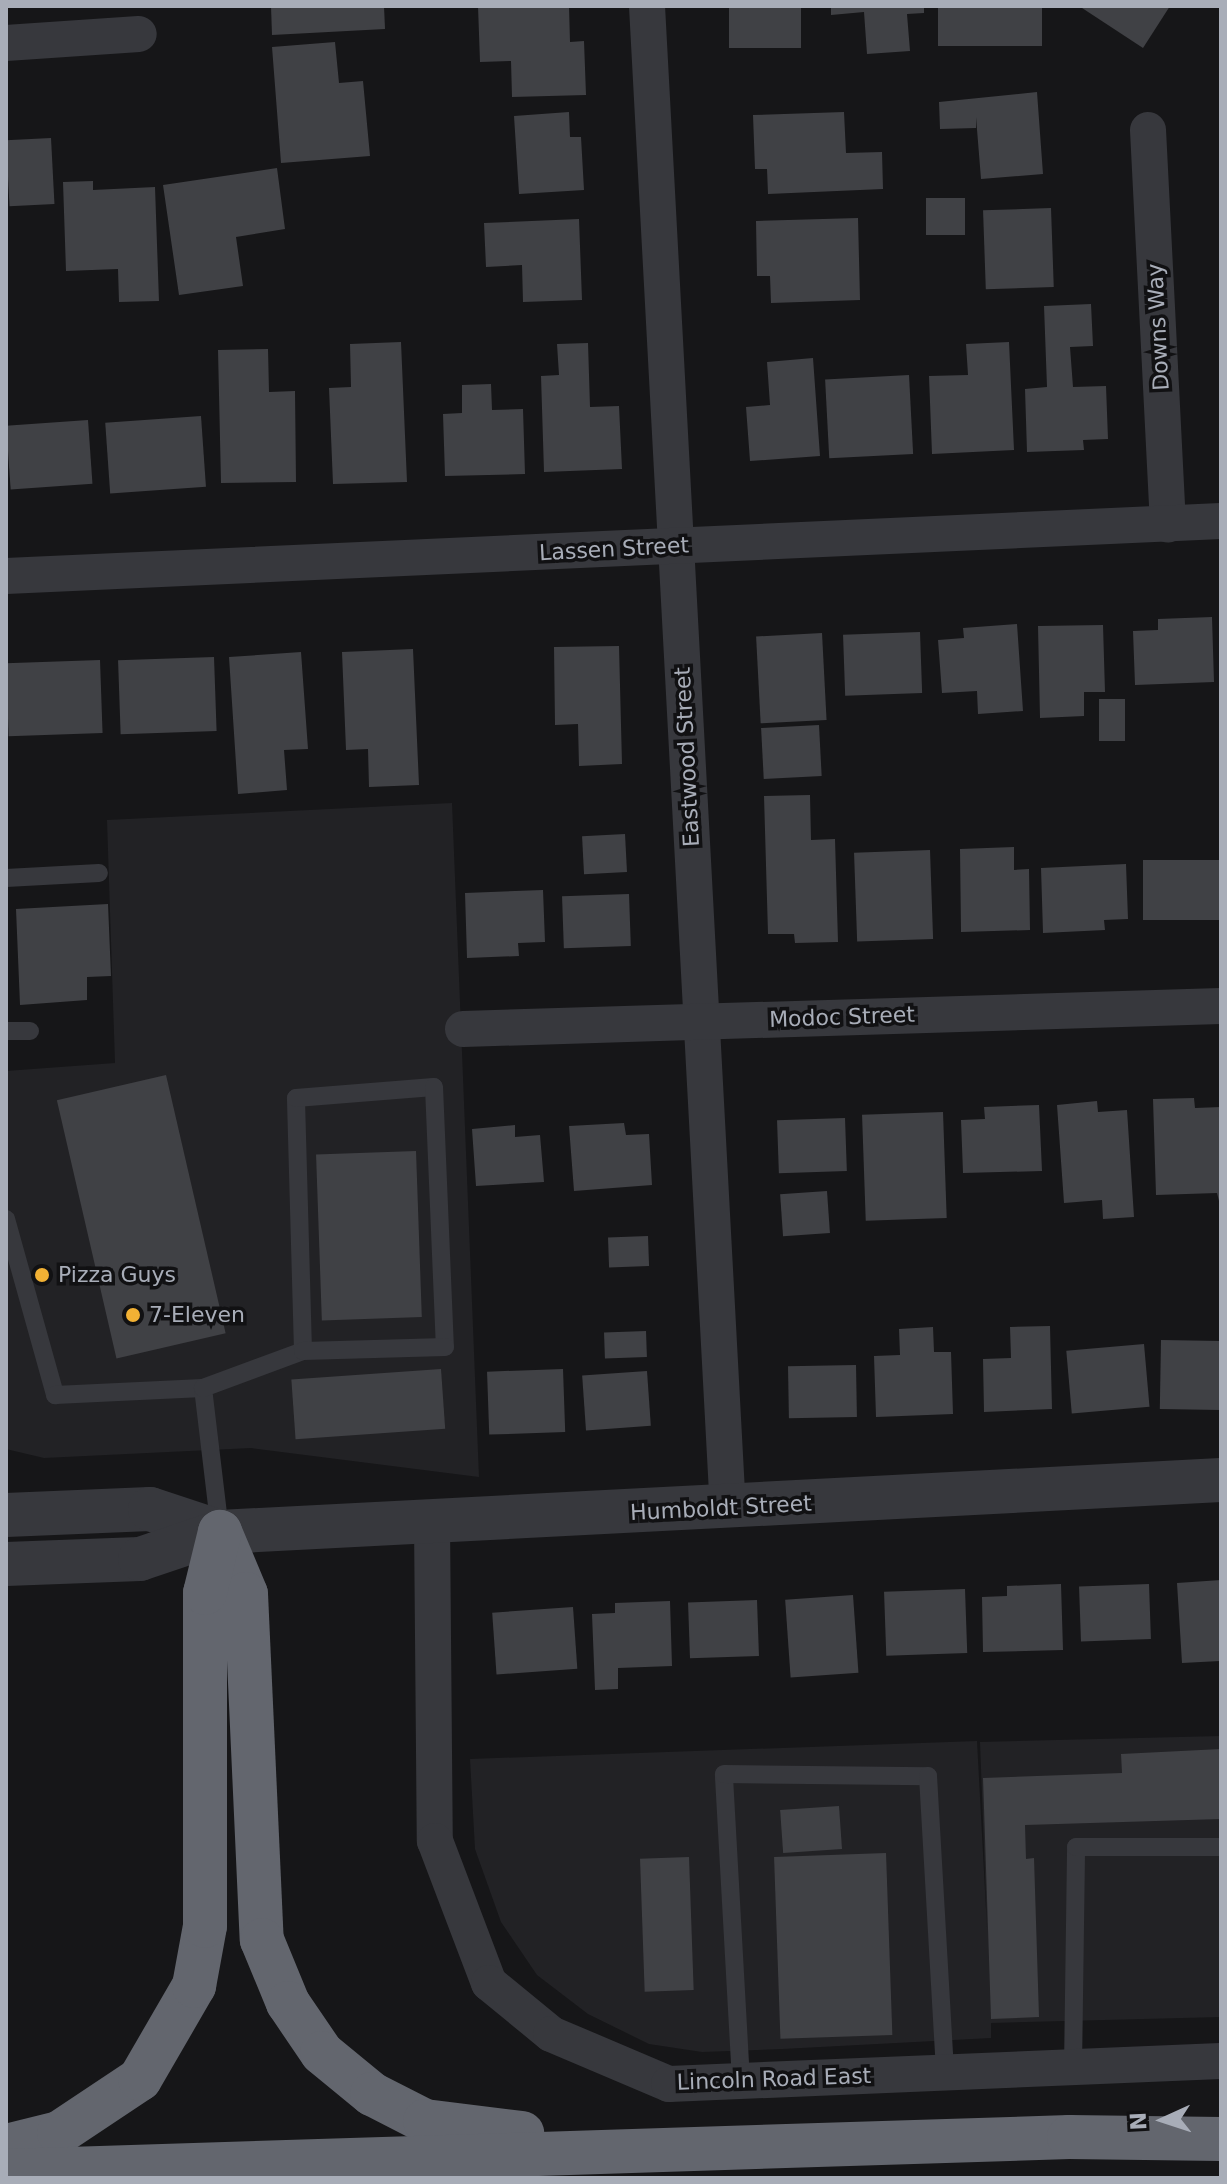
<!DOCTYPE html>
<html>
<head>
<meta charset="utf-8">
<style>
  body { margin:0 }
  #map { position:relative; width:1227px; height:2184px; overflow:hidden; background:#161618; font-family:"DejaVu Sans",sans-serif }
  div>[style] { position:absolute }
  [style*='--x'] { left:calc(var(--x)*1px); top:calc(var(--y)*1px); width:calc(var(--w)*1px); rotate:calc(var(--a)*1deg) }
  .built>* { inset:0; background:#222225 }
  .building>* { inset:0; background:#404145; transform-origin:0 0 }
  .service>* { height:18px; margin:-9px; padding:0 9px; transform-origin:9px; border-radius:9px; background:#37383d }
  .minor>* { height:36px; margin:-18px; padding:0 18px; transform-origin:18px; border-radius:18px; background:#37383d }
  .tertiary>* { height:44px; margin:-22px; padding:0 22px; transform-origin:22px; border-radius:22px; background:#37383d }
  .motorway>* { height:44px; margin:-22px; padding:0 22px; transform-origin:22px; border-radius:22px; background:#63666e }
  .dots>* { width:22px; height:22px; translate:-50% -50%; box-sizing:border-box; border:4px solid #111113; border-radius:50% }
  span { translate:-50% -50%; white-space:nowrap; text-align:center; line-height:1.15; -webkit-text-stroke:7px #111113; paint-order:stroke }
  .street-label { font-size:22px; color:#a8adb8 }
  .poi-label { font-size:22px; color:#a8adb8 }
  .left { translate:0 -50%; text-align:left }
  .frame { position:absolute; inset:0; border:8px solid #a8adb8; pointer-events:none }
  .north { position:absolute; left:1123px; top:2080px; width:80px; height:80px; -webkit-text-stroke:6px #111113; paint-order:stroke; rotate:267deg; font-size:22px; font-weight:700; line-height:32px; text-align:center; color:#a8adb8 }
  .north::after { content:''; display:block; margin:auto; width:28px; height:36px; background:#a8adb8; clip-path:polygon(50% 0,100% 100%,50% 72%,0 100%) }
</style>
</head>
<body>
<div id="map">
  <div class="built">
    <div style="clip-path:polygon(452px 803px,479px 1477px,251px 1448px,44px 1458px,6px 1449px,6px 1071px,115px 1063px,107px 820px)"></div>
    <div style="clip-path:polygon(1221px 1736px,1221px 2017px,991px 2023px,991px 2038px,782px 2049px,702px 2052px,649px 2044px,588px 2014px,537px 1975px,501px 1922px,475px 1849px,470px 1759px,977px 1741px,987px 1928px,980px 1742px)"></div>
  </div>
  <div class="building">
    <div style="clip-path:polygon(271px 6px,384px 6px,385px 29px,272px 35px)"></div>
    <div style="clip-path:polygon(478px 6px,569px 6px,570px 42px,584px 41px,586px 95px,512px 97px,511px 61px,480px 62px)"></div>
    <div style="left:729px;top:6px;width:72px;height:42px"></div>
    <div style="clip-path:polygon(831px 6px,924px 6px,924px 13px,907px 14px,910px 51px,867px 54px,864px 12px,831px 15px)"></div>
    <div style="left:938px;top:6px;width:104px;height:40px"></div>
    <div style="clip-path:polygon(1079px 6px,1170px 6px,1143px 48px)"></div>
    <div style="clip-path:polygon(335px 42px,339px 83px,363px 81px,370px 156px,281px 163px,272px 47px)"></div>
    <div style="clip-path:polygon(1037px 92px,1043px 174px,981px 179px,976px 117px,976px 128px,940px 129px,939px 102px)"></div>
    <div style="clip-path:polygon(569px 112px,570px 137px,581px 137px,584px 190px,519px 194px,514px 116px)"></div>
    <div style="clip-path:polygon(844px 112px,846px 153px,882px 152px,883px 189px,768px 194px,767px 169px,755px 169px,753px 115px)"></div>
    <div style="left:51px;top:138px;width:66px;height:45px;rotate:87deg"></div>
    <div style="clip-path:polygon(277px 168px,285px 229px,236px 237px,243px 286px,179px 295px,163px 185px)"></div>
    <div style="clip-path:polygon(93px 181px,93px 190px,155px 187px,159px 301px,119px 302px,118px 269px,66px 271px,63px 182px)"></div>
    <div style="left:965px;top:198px;width:37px;height:39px;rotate:90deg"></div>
    <div style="left:1051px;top:208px;width:79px;height:68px;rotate:88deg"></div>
    <div style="clip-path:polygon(858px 218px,860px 300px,771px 303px,770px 276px,757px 276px,756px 221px)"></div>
    <div style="clip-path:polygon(579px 219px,582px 300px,523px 302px,522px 265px,486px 267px,484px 223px)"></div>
    <div style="clip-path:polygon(1091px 304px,1093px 346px,1070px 347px,1073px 387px,1106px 386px,1108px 439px,1083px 440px,1084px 450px,1027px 452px,1025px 389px,1047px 387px,1044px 306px)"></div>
    <div style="clip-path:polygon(401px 342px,407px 482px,333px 484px,329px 388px,351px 387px,350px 344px)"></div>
    <div style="clip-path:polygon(1009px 342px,1014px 450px,932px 454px,929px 376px,968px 375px,966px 344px)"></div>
    <div style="clip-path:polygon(588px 343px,590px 407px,619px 406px,622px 469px,544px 472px,541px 376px,559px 375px,557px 344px)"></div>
    <div style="clip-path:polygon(268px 349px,269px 392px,295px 391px,296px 482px,221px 483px,218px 350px)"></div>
    <div style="clip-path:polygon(813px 358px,820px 456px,750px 461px,746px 407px,770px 405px,767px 362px)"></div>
    <div style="left:909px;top:375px;width:79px;height:84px;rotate:87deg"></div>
    <div style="clip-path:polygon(491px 384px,492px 410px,523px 409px,525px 474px,445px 476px,443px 414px,462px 413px,462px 385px)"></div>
    <div style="left:201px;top:416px;width:71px;height:96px;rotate:86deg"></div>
    <div style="left:88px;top:420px;width:64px;height:82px;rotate:86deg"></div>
    <div style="clip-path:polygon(1212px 617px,1214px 682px,1135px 685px,1133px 631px,1158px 630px,1158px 619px)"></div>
    <div style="clip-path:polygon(1017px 624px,1023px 711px,978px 714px,977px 691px,942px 693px,938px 640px,964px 638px,963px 628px)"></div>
    <div style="clip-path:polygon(1103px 625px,1105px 692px,1084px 692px,1084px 716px,1040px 718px,1038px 626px)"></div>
    <div style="left:920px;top:632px;width:61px;height:77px;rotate:88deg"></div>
    <div style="left:822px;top:633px;width:87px;height:66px;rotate:87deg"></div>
    <div style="clip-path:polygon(619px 646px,622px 764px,579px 766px,578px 724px,555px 725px,554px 647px)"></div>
    <div style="clip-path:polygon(413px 649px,419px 785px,369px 787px,368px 749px,346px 750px,342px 652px)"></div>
    <div style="clip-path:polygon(301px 652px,308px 749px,284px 750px,287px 790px,238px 794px,229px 657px)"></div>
    <div style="left:214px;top:657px;width:74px;height:96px;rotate:88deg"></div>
    <div style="left:100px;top:660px;width:73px;height:94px;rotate:88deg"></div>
    <div style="left:1099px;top:699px;width:26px;height:42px"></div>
    <div style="left:819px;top:725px;width:51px;height:58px;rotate:87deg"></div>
    <div style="clip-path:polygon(810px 795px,811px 840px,835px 839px,838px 942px,795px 943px,794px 934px,768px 934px,764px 796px)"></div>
    <div style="left:625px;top:834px;width:38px;height:43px;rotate:87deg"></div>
    <div style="clip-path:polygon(1014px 847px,1014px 870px,1029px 869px,1030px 930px,961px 932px,960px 849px)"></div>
    <div style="left:930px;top:850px;width:89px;height:76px;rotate:88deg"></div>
    <div style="left:1221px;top:860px;width:60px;height:78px;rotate:90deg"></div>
    <div style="clip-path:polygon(1126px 864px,1128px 919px,1104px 920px,1105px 930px,1043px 933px,1041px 868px)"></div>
    <div style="clip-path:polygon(543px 890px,545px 942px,518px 943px,519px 956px,467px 958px,465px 893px)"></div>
    <div style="left:629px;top:894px;width:52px;height:67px;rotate:88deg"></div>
    <div style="clip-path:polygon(108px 904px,111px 976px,87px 977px,87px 1000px,20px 1005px,16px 909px)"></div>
    <div style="left:166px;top:1075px;width:265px;height:112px;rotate:77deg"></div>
    <div style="clip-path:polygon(1194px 1098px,1195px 1108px,1221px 1107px,1221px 1209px,1217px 1193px,1156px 1195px,1153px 1099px)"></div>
    <div style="clip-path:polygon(1097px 1101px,1098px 1112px,1127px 1110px,1134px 1217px,1103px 1219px,1102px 1200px,1064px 1203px,1057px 1105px)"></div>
    <div style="clip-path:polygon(1039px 1105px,1042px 1171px,963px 1173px,961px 1120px,985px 1119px,984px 1107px)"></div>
    <div style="left:943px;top:1112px;width:106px;height:81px;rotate:88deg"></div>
    <div style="left:845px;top:1118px;width:53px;height:68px;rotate:88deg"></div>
    <div style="clip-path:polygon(624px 1123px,626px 1135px,649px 1134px,652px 1185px,574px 1191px,569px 1126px)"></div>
    <div style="clip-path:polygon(515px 1125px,515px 1137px,540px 1135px,544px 1182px,476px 1186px,472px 1129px)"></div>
    <div style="left:416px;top:1151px;width:166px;height:100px;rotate:88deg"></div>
    <div style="left:827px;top:1191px;width:42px;height:47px;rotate:86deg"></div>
    <div style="left:648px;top:1236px;width:30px;height:40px;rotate:88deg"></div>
    <div style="clip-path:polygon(1050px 1326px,1052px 1409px,984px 1412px,983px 1359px,1011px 1358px,1010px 1327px)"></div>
    <div style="clip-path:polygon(933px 1327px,934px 1352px,951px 1352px,953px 1414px,876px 1417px,874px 1356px,900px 1355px,899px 1329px)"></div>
    <div style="left:646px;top:1331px;width:26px;height:42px;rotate:88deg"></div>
    <div style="left:1221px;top:1341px;width:69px;height:60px;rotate:91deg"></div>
    <div style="left:1144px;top:1344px;width:63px;height:78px;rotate:85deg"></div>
    <div style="left:856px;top:1365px;width:52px;height:68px;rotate:89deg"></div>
    <div style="left:441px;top:1369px;width:60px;height:150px;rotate:86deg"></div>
    <div style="left:563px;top:1369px;width:63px;height:76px;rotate:88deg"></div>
    <div style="left:647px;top:1371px;width:55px;height:65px;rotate:86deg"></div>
    <div style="clip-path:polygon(1221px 1580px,1220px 1661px,1182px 1663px,1177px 1583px)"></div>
    <div style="clip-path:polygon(1061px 1584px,1063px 1650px,983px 1652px,982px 1597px,1007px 1596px,1007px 1586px)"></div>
    <div style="left:1149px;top:1584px;width:55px;height:70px;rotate:88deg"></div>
    <div style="left:965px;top:1589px;width:64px;height:81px;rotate:88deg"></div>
    <div style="left:853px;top:1595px;width:78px;height:68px;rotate:86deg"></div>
    <div style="left:757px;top:1600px;width:56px;height:69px;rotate:88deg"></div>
    <div style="clip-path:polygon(670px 1601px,672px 1666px,618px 1668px,618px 1689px,595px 1690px,592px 1614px,615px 1613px,615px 1603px)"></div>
    <div style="left:573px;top:1607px;width:62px;height:81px;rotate:86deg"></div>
    <div style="clip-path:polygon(1221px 1749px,1221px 1819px,1025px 1825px,1026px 1859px,1034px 1858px,1039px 2017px,991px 2019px,983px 1778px,1122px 1773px,1121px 1754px)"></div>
    <div style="left:839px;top:1806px;width:43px;height:59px;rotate:86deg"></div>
    <div style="left:886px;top:1853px;width:182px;height:112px;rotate:88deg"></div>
    <div style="left:689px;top:1857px;width:133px;height:49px;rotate:88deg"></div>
  </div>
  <div class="service">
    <div style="--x:6;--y:878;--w:93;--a:-3.1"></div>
    <div style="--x:6;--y:1031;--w:24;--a:0"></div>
    <div style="--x:6;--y:1219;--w:183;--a:74.4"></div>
    <div style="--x:55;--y:1395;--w:148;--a:-2.7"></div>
    <div style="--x:203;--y:1388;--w:143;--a:83.2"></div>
    <div style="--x:203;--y:1388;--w:107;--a:-20.3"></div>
    <div style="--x:303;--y:1351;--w:253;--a:-91.6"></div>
    <div style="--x:296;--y:1098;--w:138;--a:-4.6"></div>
    <div style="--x:434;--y:1087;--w:260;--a:87.6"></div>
    <div style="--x:445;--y:1347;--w:142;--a:178.4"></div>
    <div style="--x:1073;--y:2068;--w:221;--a:-89.2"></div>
    <div style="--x:1076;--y:1847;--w:145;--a:0"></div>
    <div style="--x:741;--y:2081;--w:307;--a:-93.2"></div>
    <div style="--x:724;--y:1774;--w:204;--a:0.6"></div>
    <div style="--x:928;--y:1776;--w:297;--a:86.7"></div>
  </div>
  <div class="minor">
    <div style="--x:647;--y:6;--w:1505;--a:86.92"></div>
    <div style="--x:6;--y:43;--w:133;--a:-3.9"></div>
    <div style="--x:1148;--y:130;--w:395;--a:87.1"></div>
    <div style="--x:6;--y:576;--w:1216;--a:-2.59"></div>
    <div style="--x:463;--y:1029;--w:758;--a:-1.74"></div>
    <div style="--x:432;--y:1522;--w:319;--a:89.5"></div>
    <div style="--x:435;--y:1841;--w:152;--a:69.2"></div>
    <div style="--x:489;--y:1983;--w:80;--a:39.4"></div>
    <div style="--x:551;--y:2034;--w:128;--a:23"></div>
    <div style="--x:669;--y:2084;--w:552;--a:-2.39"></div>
  </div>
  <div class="tertiary">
    <div style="--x:6;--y:1515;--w:144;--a:-2.4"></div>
    <div style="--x:150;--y:1509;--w:74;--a:18.2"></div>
    <div style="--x:6;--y:1564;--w:134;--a:-2.1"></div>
    <div style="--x:140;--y:1559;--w:84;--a:-18.6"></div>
    <div style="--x:220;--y:1532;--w:1002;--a:-2.97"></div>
  </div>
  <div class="motorway">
    <div style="--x:220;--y:1532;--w:67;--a:67.2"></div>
    <div style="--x:246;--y:1594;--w:346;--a:87.4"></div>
    <div style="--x:262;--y:1940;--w:68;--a:67.6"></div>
    <div style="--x:288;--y:2003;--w:60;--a:55.8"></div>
    <div style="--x:322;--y:2053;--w:65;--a:39.4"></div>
    <div style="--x:372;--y:2094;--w:59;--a:27"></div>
    <div style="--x:425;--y:2121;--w:98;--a:7.1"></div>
    <div style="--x:6;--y:2146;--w:55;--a:-13.8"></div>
    <div style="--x:59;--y:2133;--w:97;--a:-33.7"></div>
    <div style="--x:140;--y:2079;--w:108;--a:-59.9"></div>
    <div style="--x:194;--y:1986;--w:61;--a:-79.6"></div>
    <div style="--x:205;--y:1926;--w:333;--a:-90"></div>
    <div style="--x:205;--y:1593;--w:63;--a:-76.2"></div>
    <div style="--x:6;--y:2171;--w:1064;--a:-1.83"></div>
    <div style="--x:1069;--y:2137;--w:152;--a:0.8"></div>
  </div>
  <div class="dots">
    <div style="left:42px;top:1275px;background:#f2b134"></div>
    <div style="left:133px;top:1315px;background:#f2b134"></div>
  </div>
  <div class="street-label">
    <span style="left:1158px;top:327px;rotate:-93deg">Downs Way</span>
    <span style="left:614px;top:549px;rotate:-3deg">Lassen Street</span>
    <span style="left:687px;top:757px;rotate:-93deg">Eastwood Street</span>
    <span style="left:842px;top:1017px;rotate:-2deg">Modoc Street</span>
    <span style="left:721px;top:1508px;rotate:-3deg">Humboldt Street</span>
    <span style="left:774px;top:2079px;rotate:-2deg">Lincoln Road East</span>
  </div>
  <div class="poi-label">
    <span class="left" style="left:58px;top:1275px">Pizza Guys</span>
    <span class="left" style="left:149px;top:1315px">7-Eleven</span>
  </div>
  <div class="frame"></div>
  <div class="north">N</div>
</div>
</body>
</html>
